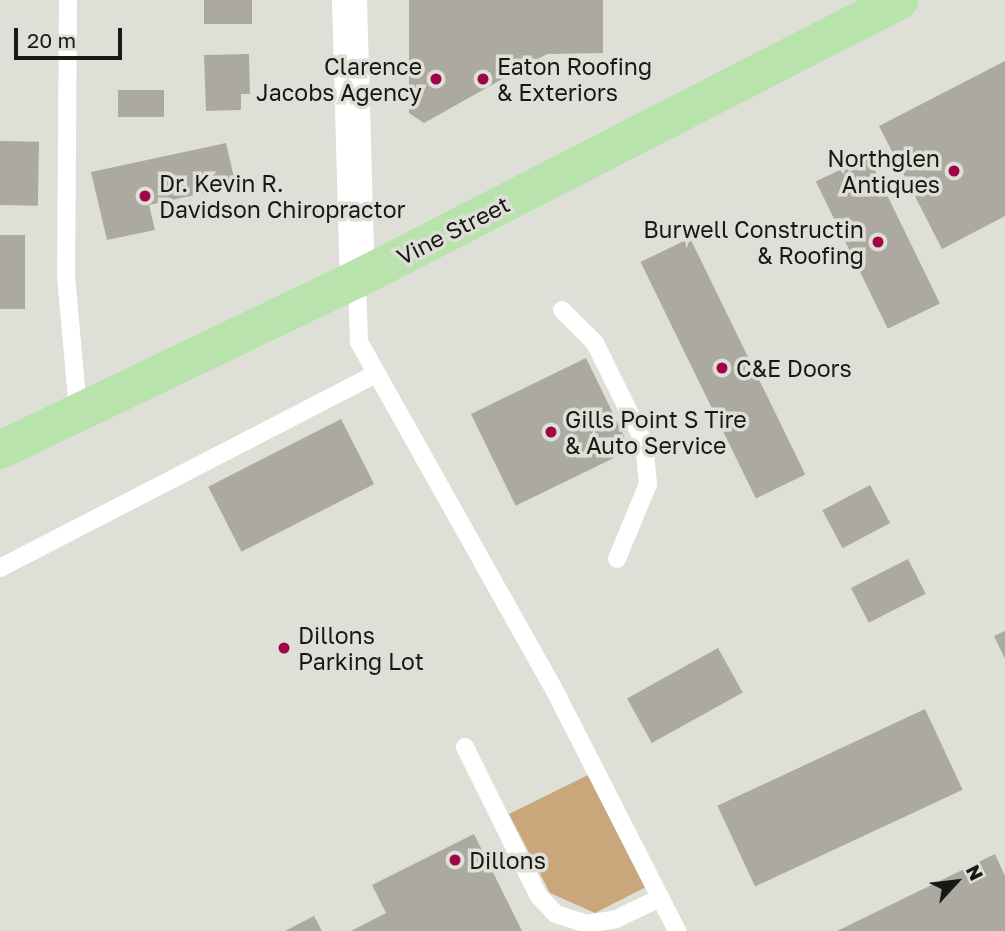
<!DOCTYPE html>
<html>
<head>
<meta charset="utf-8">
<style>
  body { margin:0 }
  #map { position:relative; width:1005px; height:931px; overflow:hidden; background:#dee0d7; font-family:"Golos Text",sans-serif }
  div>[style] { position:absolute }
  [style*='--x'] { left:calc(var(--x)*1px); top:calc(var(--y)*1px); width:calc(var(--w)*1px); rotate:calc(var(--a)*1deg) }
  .green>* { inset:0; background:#caa77b }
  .building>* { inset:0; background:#aba9a0; transform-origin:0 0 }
  .service>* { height:18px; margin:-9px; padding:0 9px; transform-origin:9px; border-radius:9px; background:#fff }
  .minor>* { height:35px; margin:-17.5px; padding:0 17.5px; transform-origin:17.5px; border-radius:17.5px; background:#fff }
  .primary>* { height:38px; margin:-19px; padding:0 19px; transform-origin:19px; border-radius:19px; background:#b8e3ad }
  .dots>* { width:19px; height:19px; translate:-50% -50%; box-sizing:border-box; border:4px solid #dee0d7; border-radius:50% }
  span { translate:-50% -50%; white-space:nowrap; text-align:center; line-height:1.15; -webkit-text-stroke:7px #dee0d7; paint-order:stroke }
  .poi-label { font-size:23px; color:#181916 }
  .right { translate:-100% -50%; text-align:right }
  .left { translate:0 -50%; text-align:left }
  .street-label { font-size:23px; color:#181916 }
  .north { position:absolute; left:921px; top:847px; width:70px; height:70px; -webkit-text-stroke:5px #dee0d7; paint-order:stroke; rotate:63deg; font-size:19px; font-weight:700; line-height:28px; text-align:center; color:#181916 }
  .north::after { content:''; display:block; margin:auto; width:24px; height:32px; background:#181916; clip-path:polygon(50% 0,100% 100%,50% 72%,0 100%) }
  .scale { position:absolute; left:14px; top:28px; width:108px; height:32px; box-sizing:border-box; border:4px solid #181916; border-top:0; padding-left:9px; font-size:21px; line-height:24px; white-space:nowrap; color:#181916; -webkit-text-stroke:5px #dee0d7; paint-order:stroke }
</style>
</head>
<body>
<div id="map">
  <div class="green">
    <div style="clip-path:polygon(588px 775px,646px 887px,595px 913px,550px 893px,509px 814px)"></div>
  </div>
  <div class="building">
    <div style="left:204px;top:0;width:48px;height:24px"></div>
    <div style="clip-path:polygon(409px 0,603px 0,603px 53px,547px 54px,424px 123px,409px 113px)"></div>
    <div style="clip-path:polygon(249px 54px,250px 94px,241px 94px,241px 110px,206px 111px,204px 55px)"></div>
    <div style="clip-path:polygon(1005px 61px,1005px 216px,942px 249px,879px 126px)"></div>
    <div style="left:118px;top:90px;width:46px;height:27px"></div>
    <div style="left:0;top:141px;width:39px;height:64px;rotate:1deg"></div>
    <div style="clip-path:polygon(226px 143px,236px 186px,149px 205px,155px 230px,107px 240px,91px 172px)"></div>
    <div style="left:868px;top:156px;width:164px;height:58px;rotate:64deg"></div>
    <div style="left:0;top:235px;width:25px;height:74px"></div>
    <div style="left:690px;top:238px;width:263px;height:55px;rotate:64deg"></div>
    <div style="left:586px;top:358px;width:102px;height:128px;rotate:64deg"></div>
    <div style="left:341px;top:419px;width:73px;height:149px;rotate:63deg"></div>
    <div style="left:870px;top:485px;width:43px;height:54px;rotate:62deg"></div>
    <div style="left:908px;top:559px;width:39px;height:64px;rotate:63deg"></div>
    <div style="clip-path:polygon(1005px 631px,1005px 659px,994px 636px)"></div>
    <div style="left:718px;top:648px;width:51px;height:104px;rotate:61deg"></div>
    <div style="left:925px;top:709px;width:89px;height:229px;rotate:65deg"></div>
    <div style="clip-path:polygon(474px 834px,522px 931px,351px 931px,386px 913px,372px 885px)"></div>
    <div style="clip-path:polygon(995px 854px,1005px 876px,1005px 931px,837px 931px)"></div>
    <div style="clip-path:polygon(314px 916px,322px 931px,285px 931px)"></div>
  </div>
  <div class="service">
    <div style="--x:68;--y:0;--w:276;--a:90.4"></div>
    <div style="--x:66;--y:276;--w:135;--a:84.9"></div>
    <div style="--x:357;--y:279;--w:63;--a:88.2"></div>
    <div style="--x:359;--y:342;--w:409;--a:60.7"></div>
    <div style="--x:559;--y:699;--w:260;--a:63"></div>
    <div style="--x:562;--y:310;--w:47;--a:45"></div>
    <div style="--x:595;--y:343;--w:110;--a:63.7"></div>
    <div style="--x:644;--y:442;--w:42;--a:84.6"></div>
    <div style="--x:648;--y:484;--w:81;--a:112.5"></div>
    <div style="--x:0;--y:568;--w:424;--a:-27.3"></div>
    <div style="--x:465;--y:747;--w:165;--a:63.7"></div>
    <div style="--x:538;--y:895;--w:26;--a:47"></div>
    <div style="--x:556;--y:914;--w:32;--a:18"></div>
    <div style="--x:586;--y:924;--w:30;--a:-9"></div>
    <div style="--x:616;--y:919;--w:49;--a:-25.5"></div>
  </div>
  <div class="minor">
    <div style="--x:349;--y:0;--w:279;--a:88.4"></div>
  </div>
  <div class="primary">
    <div style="--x:0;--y:450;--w:396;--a:-25.6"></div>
    <div style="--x:357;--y:279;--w:610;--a:-27.19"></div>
  </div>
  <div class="dots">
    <div style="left:436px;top:79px;background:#a00547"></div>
    <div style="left:483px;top:79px;background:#a00547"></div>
    <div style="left:954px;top:171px;background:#a00547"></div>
    <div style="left:145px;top:196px;background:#a00547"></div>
    <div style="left:878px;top:242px;background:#a00547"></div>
    <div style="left:722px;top:368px;background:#a00547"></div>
    <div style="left:551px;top:432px;background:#a00547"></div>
    <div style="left:284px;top:648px;background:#a00547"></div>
    <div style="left:455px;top:860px;background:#a00547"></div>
  </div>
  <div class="poi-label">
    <span class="right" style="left:422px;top:79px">Clarence<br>Jacobs Agency</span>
    <span class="left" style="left:497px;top:79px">Eaton Roofing<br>&amp; Exteriors</span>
    <span class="right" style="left:940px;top:171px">Northglen<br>Antiques</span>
    <span class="left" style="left:159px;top:196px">Dr. Kevin R.<br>Davidson Chiropractor</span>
    <span class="right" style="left:864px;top:242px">Burwell Constructin<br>&amp; Roofing</span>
    <span class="left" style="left:736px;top:368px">C&amp;E Doors</span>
    <span class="left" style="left:565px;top:432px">Gills Point S Tire<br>&amp; Auto Service</span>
    <span class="left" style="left:298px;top:648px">Dillons<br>Parking Lot</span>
    <span class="left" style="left:469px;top:860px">Dillons</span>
  </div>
  <div class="street-label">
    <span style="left:453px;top:230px;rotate:-27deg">Vine Street</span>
  </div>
  <div class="north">N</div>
  <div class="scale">20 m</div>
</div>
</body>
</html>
